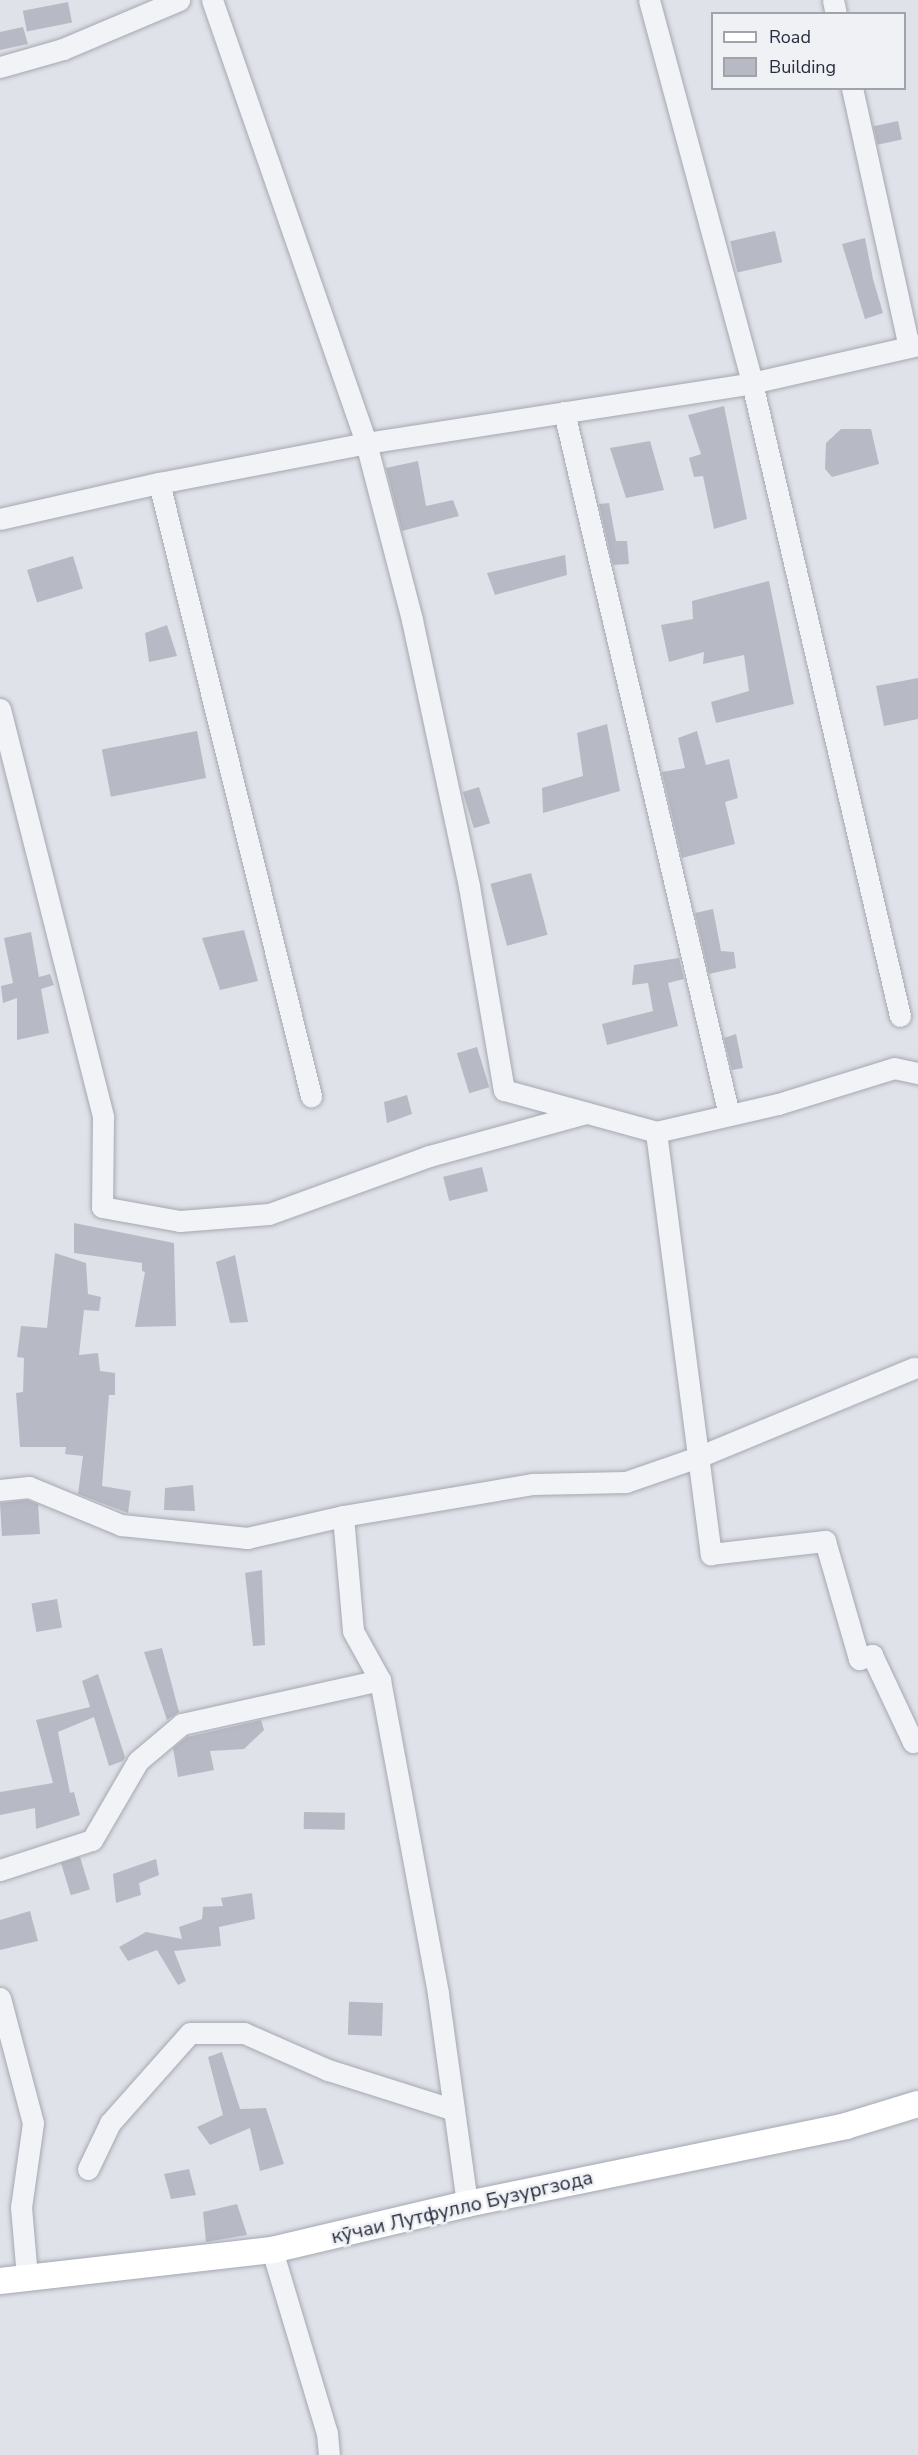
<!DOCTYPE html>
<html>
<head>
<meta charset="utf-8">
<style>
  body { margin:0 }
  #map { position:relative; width:918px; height:2455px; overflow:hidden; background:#dfe2e8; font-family:"Nunito Sans",sans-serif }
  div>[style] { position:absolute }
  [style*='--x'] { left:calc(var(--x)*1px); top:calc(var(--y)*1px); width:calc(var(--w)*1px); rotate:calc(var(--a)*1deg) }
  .building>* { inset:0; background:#b7bac4; transform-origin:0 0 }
  .roads { filter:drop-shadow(0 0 2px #a5a8b2) drop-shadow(0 0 2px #a5a8b2) }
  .minor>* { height:21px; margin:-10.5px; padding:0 10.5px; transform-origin:10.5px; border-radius:10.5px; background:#f2f3f6 }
  .major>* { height:26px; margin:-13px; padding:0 13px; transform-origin:13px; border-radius:13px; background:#fff }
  span { translate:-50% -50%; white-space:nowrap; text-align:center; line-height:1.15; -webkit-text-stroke:5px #eff1f5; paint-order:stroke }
  .street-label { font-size:20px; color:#292e3e }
  .legend { position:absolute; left:711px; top:12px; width:195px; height:78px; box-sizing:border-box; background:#eff1f5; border:2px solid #a0a3ac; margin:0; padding:8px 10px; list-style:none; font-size:18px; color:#292e3e }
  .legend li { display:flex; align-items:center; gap:12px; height:30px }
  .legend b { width:30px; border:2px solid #a0a3ac }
</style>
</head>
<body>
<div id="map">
  <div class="building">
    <div style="left:68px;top:2px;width:21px;height:46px;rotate:79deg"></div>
    <div style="clip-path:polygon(23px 27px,28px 44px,0 50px,0 32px)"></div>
    <div style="left:898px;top:121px;width:19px;height:25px;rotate:78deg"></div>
    <div style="left:775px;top:231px;width:32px;height:46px;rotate:77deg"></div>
    <div style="clip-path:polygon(865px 238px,873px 279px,883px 313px,865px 319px,842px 244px)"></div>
    <div style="clip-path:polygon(724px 406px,747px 519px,714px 529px,703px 476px,694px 477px,689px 458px,701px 454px,688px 415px)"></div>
    <div style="clip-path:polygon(841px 429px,871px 429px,879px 464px,832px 477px,825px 469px,826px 443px)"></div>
    <div style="clip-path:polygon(650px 441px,664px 490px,626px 498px,610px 448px)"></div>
    <div style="clip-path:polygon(418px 461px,426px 506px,453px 500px,459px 516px,402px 531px,386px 468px)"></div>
    <div style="clip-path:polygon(609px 503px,616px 541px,627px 541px,629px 564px,613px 565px,599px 504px)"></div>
    <div style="clip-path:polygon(565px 555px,567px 575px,495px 595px,487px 573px)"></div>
    <div style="left:73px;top:556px;width:34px;height:48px;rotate:73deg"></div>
    <div style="clip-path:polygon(769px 581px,794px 704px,716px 723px,711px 702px,749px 691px,744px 655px,703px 664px,704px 652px,669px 662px,661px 625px,693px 619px,692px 601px)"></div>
    <div style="clip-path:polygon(167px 625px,177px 656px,149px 662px,145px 633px)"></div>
    <div style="clip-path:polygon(918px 678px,918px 719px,884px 726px,876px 686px)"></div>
    <div style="clip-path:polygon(607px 724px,620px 791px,543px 813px,542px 788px,583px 776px,577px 733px)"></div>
    <div style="left:197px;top:731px;width:48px;height:97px;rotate:79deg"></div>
    <div style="clip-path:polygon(697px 731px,706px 765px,729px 759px,738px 798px,725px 802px,735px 844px,682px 858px,662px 772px,685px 768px,678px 738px)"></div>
    <div style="left:479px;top:787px;width:38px;height:17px;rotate:73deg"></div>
    <div style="left:531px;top:873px;width:64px;height:42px;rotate:75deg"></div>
    <div style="clip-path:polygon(713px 909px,721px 951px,734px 952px,736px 968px,709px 974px,695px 913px)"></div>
    <div style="clip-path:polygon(244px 930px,258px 981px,220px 990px,202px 938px)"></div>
    <div style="clip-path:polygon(31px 932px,39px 977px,50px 974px,54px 985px,41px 989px,49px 1033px,17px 1040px,17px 998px,3px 1003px,1px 986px,13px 983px,4px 938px)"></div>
    <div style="clip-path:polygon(679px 958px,684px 979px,668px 983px,678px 1026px,607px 1045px,602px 1024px,653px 1011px,648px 983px,632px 985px,634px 965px)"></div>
    <div style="clip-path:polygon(736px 1034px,743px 1068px,732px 1070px,724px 1038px)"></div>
    <div style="left:477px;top:1047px;width:42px;height:21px;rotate:73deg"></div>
    <div style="clip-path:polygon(407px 1095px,412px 1114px,387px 1123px,384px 1102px)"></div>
    <div style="left:482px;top:1167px;width:25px;height:40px;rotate:76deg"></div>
    <div style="clip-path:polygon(74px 1223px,174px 1243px,176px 1326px,135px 1327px,145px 1272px,142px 1271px,142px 1263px,74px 1253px)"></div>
    <div style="clip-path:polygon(55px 1253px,86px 1263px,88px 1294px,101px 1297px,99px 1311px,84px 1310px,79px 1355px,98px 1353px,100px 1371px,115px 1373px,115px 1395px,109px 1395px,102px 1486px,131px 1491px,128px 1513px,78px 1494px,83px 1456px,65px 1454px,66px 1447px,20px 1447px,16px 1393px,23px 1392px,24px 1358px,17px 1357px,21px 1326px,47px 1328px)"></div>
    <div style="clip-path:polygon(235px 1255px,248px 1322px,230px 1323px,216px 1262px)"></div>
    <div style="clip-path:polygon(193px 1485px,195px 1511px,164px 1510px,165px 1488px)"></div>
    <div style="clip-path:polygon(27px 1500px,38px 1504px,40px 1534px,2px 1536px,0 1503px)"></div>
    <div style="clip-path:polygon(262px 1570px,265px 1645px,253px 1646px,245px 1573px)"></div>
    <div style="left:57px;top:1599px;width:29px;height:26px;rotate:80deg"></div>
    <div style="clip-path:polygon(162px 1648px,179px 1712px,167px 1720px,144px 1652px)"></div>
    <div style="clip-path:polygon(98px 1674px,125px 1757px,123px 1761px,109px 1766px,94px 1717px,58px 1732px,70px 1793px,74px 1792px,80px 1815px,36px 1829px,35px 1808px,0 1815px,0 1792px,53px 1783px,36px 1720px,90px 1707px,82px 1681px)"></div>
    <div style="clip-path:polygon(261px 1720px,264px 1730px,244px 1749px,210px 1751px,214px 1770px,178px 1777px,173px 1748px,187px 1737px)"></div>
    <div style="left:304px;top:1812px;width:41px;height:17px;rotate:1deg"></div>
    <div style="left:80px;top:1857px;width:34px;height:20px;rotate:73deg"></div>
    <div style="clip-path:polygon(156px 1859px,159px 1875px,139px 1883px,141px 1895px,116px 1903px,113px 1874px)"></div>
    <div style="clip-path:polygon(252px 1893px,255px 1919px,219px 1927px,221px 1946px,174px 1951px,186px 1981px,178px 1985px,157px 1950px,128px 1961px,119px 1947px,146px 1932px,182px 1939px,179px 1927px,202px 1919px,203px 1907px,223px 1906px,221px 1898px)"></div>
    <div style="clip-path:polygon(30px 1911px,38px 1941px,0 1950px,0 1920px)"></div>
    <div style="left:383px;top:2003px;width:33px;height:34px;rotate:92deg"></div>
    <div style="clip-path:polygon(222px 2052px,240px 2109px,266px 2108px,284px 2164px,260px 2171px,250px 2128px,210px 2145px,197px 2127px,223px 2115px,208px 2057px)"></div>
    <div style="clip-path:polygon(189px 2169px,196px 2195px,171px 2199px,164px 2174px)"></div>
    <div style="clip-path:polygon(237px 2204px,247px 2235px,206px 2242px,203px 2212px)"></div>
  </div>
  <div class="roads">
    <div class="minor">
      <div style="--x:212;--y:0;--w:469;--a:70.8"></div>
      <div style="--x:366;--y:443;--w:183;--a:75.4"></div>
      <div style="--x:412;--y:620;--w:272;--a:77.9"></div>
      <div style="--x:469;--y:886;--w:207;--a:80.3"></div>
      <div style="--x:504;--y:1090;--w:158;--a:15.4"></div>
      <div style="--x:656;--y:1132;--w:125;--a:-12.9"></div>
      <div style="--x:778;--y:1104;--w:121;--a:-17.2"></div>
      <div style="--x:894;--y:1068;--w:25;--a:12"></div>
      <div style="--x:649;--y:0;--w:397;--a:74.9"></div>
      <div style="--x:752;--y:383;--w:170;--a:-12.9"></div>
      <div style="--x:833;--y:0;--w:14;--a:78"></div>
      <div style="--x:0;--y:67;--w:66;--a:-15.9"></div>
      <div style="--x:63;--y:49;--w:126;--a:-22.9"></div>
      <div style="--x:852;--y:88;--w:265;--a:77.6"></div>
      <div style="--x:564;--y:412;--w:722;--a:76.79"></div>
      <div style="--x:159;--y:483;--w:632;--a:76.07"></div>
      <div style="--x:0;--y:519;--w:163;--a:-12.8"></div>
      <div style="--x:159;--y:483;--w:211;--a:-10.9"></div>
      <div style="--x:366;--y:443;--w:391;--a:-8.8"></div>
      <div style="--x:752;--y:383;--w:650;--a:76.84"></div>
      <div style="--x:0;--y:709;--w:421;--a:75.8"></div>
      <div style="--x:103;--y:1117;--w:90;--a:90.6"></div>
      <div style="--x:102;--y:1207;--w:79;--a:10.2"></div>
      <div style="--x:180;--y:1221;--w:89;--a:-4.5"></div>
      <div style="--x:269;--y:1214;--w:170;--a:-19.9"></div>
      <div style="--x:429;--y:1156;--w:163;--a:-15.3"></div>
      <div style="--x:656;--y:1132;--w:426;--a:82.6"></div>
      <div style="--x:711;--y:1554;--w:115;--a:-6.5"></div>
      <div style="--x:825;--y:1541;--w:123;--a:73.9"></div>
      <div style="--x:859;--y:1659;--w:14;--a:-17"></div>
      <div style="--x:872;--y:1655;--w:96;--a:64.8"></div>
      <div style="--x:913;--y:1742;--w:5;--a:-22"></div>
      <div style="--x:0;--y:1490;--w:29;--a:-6"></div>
      <div style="--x:29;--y:1487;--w:100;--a:22.4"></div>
      <div style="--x:121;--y:1525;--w:127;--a:5.9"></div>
      <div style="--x:247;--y:1538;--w:98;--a:-12.9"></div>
      <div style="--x:343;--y:1516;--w:193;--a:-9.6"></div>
      <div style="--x:533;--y:1484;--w:93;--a:-1.2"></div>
      <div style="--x:626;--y:1482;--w:76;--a:-19.1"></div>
      <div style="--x:698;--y:1457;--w:234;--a:-22.4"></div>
      <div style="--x:343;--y:1516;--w:115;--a:85"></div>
      <div style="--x:353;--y:1631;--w:56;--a:61.1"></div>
      <div style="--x:380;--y:1680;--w:319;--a:79.5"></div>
      <div style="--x:438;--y:1994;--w:212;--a:82.1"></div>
      <div style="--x:0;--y:1870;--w:97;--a:-18.1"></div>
      <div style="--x:92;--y:1840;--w:91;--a:-59.8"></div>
      <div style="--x:138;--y:1761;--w:57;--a:-40.1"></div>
      <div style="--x:182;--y:1724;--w:203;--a:-12.5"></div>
      <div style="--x:0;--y:1998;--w:129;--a:75.2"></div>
      <div style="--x:33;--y:2123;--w:85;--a:98.1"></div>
      <div style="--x:21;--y:2207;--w:70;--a:85.1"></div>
      <div style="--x:88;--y:2169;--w:51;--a:-64.4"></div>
      <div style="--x:110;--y:2123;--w:120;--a:-48.4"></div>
      <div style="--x:190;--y:2033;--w:54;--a:0"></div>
      <div style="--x:244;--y:2033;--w:92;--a:23.8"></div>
      <div style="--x:328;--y:2070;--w:132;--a:17.6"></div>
      <div style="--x:272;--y:2250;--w:191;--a:73.3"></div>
      <div style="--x:327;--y:2433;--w:22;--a:85"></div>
    </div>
    <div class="major">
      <div style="--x:0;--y:2281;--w:274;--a:-6.5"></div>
      <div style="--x:272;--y:2250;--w:200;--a:-13.3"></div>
      <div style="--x:467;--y:2204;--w:387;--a:-11.6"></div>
      <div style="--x:846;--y:2126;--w:75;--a:-17"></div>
    </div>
  </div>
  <div class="street-label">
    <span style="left:462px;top:2207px;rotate:-13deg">кӯчаи Лутфулло Бузургзода</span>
  </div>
  <ul class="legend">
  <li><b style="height:8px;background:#fff"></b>Road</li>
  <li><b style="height:16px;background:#b7bac4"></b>Building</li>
  </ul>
</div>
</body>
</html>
